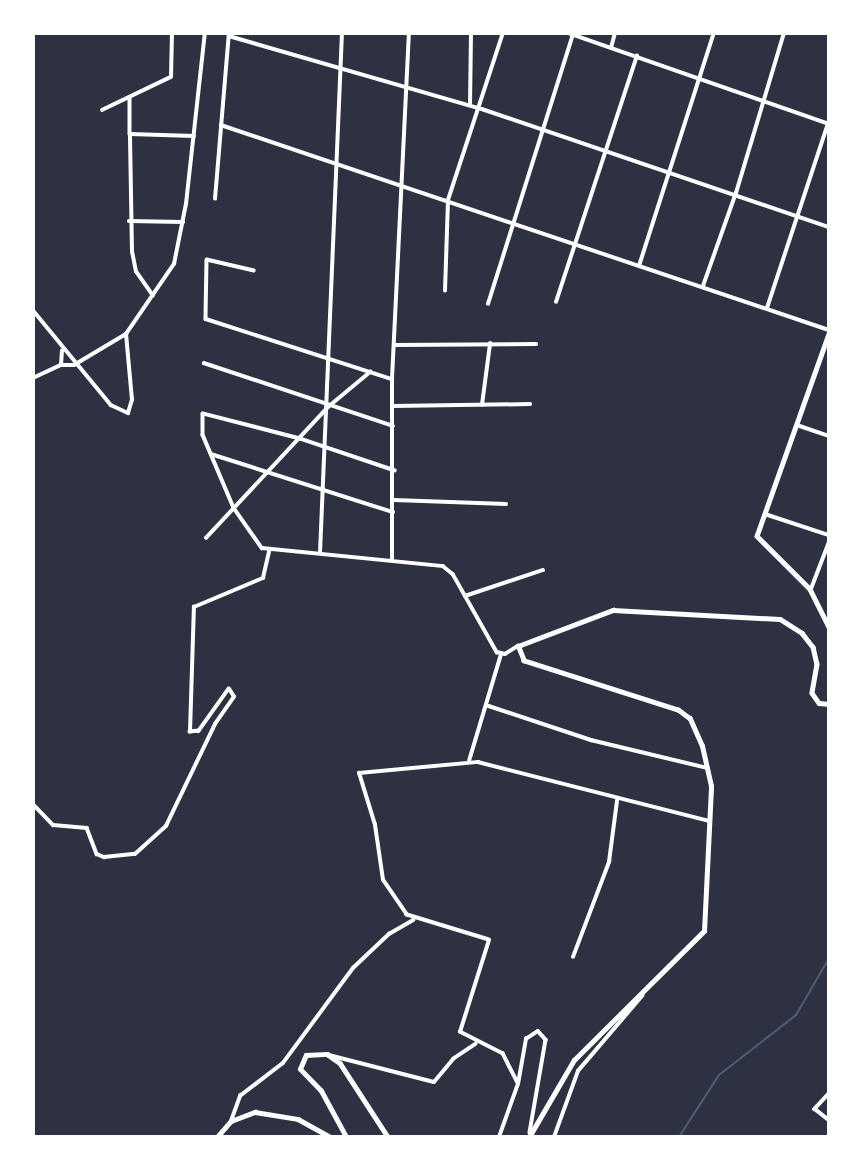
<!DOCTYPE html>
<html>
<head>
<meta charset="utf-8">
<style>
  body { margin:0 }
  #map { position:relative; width:862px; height:1170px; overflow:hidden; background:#2d3142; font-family:Montserrat,sans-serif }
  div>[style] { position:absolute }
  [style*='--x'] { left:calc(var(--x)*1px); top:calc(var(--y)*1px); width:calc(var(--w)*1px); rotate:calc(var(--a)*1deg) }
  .stream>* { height:2px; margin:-1px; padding:0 1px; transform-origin:1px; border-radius:1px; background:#4f5d75 }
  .minor>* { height:3.5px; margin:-1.75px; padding:0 1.75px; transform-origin:1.75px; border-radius:1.75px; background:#fff }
  .tertiary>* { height:4.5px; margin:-2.25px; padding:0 2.25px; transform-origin:2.25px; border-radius:2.25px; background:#fff }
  span { translate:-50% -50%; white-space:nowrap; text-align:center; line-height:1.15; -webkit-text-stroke:6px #fff; paint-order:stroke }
  .frame { position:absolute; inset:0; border:35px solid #fff; pointer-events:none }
</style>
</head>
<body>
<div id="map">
  <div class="stream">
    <div style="--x:679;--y:1137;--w:74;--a:-57.2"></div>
    <div style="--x:719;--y:1075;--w:98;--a:-37.9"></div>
    <div style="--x:796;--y:1015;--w:66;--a:-59.9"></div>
  </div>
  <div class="minor">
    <div style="--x:568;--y:33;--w:276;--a:19.2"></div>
    <div style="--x:229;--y:36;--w:263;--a:16.1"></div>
    <div style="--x:482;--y:109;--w:367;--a:18.8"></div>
    <div style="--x:611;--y:48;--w:16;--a:-75"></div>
    <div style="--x:130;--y:97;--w:37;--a:90"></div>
    <div style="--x:470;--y:105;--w:72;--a:-89.2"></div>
    <div style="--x:102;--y:110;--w:76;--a:-25.6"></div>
    <div style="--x:171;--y:77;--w:44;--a:-88.7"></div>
    <div style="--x:221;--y:125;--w:642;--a:18.63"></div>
    <div style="--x:215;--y:199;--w:167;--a:-85.2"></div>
    <div style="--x:129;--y:221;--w:54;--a:1.1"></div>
    <div style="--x:639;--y:266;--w:245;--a:-72.2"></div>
    <div style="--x:254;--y:271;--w:48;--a:-166.8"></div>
    <div style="--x:207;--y:260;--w:59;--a:91"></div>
    <div style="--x:206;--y:319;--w:195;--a:17.9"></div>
    <div style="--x:703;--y:286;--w:99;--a:-70.5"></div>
    <div style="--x:736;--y:193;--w:167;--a:-73.3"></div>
    <div style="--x:445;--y:291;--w:91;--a:-88.1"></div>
    <div style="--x:448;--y:200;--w:176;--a:-71.8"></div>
    <div style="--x:153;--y:296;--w:29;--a:-125"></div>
    <div style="--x:136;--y:272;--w:20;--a:-101"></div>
    <div style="--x:132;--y:252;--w:118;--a:-91"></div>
    <div style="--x:130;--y:134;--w:64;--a:1.8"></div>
    <div style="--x:556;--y:302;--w:259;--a:-71.8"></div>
    <div style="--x:488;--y:304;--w:282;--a:-72.5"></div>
    <div style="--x:767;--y:308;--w:197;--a:-71.7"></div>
    <div style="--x:33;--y:310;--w:123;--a:50.6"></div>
    <div style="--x:111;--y:405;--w:19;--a:25"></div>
    <div style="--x:128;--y:413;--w:14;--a:-73"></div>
    <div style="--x:132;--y:400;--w:66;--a:-95.2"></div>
    <div style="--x:394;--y:345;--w:142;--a:-0.4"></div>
    <div style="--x:204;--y:363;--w:199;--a:18.4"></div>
    <div style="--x:61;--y:365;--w:14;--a:-86"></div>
    <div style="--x:33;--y:378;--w:31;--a:-25"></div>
    <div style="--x:61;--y:365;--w:13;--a:0"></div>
    <div style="--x:74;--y:365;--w:61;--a:-30.8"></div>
    <div style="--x:126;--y:334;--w:85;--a:-55.6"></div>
    <div style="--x:174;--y:264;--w:61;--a:-78.7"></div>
    <div style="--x:186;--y:204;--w:172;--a:-83.7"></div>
    <div style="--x:482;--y:405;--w:62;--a:-82.5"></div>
    <div style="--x:393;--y:406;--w:137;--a:-0.8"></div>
    <div style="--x:797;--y:425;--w:34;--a:19"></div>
    <div style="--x:211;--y:454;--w:191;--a:17.7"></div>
    <div style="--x:395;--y:471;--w:100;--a:-161.4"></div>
    <div style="--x:300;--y:439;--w:100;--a:-165.5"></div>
    <div style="--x:203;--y:414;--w:21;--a:90"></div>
    <div style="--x:203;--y:435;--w:79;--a:67"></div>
    <div style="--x:234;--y:508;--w:49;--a:55"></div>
    <div style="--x:262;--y:548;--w:182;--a:5.7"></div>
    <div style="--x:443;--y:566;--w:13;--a:39"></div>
    <div style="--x:453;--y:574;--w:90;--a:60.6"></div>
    <div style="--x:497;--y:652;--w:8;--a:14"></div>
    <div style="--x:505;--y:654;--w:15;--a:-32"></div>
    <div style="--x:394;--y:500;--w:112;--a:2"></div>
    <div style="--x:765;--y:514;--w:67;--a:18.2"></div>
    <div style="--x:206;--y:538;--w:179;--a:-47"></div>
    <div style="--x:328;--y:407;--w:55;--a:-39.8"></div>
    <div style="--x:320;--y:553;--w:520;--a:-87.58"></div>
    <div style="--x:392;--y:559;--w:180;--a:-90"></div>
    <div style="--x:392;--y:379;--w:346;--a:-87.2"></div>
    <div style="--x:811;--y:589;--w:50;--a:-69"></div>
    <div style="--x:465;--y:596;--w:82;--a:-18.4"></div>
    <div style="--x:489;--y:706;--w:108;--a:18.4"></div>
    <div style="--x:591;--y:740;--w:120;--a:13.5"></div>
    <div style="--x:469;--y:761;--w:112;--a:-73.3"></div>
    <div style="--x:33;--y:804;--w:29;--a:46"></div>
    <div style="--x:53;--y:825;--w:34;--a:5"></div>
    <div style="--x:87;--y:828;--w:28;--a:69"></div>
    <div style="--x:97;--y:854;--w:8;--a:23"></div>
    <div style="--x:104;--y:857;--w:31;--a:-6"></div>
    <div style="--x:135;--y:854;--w:42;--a:-42.1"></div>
    <div style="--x:166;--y:826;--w:113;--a:-64.3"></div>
    <div style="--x:215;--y:724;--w:33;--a:-55"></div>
    <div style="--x:234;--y:697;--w:9;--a:-122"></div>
    <div style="--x:229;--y:689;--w:52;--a:125.5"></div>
    <div style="--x:199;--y:731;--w:9;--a:174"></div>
    <div style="--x:190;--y:732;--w:125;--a:-88.2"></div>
    <div style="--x:194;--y:607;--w:75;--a:-22.8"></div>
    <div style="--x:263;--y:578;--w:28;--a:-77"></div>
    <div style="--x:573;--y:957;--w:102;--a:-69.2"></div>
    <div style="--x:609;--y:862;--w:62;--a:-82.5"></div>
    <div style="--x:329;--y:1055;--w:108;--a:14.4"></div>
    <div style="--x:434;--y:1082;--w:30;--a:-50"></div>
    <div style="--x:453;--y:1059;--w:27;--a:-34"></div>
    <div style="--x:518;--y:1084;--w:34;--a:-117"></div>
    <div style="--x:503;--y:1054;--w:48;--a:-152.9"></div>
    <div style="--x:460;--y:1032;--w:96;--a:-72.5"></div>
    <div style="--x:489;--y:940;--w:86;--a:-163"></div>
    <div style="--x:407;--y:915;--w:42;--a:-124.4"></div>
    <div style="--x:383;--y:880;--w:56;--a:-98.3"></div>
    <div style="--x:375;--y:825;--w:54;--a:-107.1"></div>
    <div style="--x:359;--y:773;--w:120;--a:-5.3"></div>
    <div style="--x:478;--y:762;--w:238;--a:14.3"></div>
    <div style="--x:829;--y:1094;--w:21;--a:133"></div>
    <div style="--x:815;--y:1109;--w:18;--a:38"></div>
    <div style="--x:231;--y:1121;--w:27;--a:-70"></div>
    <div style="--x:240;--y:1096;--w:54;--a:-37.5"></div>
    <div style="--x:283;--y:1063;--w:118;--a:-53.6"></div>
    <div style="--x:353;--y:968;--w:50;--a:-43.4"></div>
    <div style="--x:389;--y:934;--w:28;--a:-30"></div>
    <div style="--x:499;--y:1137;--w:56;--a:-70.3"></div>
    <div style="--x:518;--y:1084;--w:46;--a:-79.9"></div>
    <div style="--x:526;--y:1039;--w:14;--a:-34"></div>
    <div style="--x:538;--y:1031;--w:12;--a:48"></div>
    <div style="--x:546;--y:1040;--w:94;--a:99.8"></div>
    <div style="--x:554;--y:1137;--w:70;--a:-70"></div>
    <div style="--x:578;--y:1071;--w:99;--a:-49.5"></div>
  </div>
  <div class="tertiary">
    <div style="--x:829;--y:334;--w:214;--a:109.6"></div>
    <div style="--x:757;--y:536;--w:75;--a:45"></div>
    <div style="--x:810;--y:589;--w:42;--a:63.4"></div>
    <div style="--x:217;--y:1137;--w:21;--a:-49"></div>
    <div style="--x:231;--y:1121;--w:26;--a:-21"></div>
    <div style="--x:255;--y:1112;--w:44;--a:9.2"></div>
    <div style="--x:298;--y:1119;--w:37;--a:29"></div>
    <div style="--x:346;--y:1137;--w:52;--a:-118.5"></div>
    <div style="--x:321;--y:1091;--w:30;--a:-134"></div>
    <div style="--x:300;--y:1069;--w:15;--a:-67"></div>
    <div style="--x:306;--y:1055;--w:21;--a:-3"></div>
    <div style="--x:327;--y:1054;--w:16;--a:35"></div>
    <div style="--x:340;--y:1063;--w:88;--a:57"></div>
    <div style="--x:529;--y:1137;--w:89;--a:-59.7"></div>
    <div style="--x:574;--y:1060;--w:183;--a:-44.8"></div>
    <div style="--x:704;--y:931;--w:145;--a:-87.2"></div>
    <div style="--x:711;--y:786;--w:41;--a:-102.7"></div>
    <div style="--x:702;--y:746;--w:30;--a:-114"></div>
    <div style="--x:690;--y:719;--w:15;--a:-143"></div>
    <div style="--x:678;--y:710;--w:162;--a:-162.3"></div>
    <div style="--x:524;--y:661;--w:16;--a:-112"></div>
    <div style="--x:518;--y:646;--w:102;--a:-20.8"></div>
    <div style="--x:613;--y:610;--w:167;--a:3.1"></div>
    <div style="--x:780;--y:619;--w:26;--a:32"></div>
    <div style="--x:802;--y:633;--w:18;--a:52"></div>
    <div style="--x:813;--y:647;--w:17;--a:77"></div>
    <div style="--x:817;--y:664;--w:29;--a:100"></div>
    <div style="--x:812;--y:693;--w:12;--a:55"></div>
    <div style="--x:819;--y:703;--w:10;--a:6"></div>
  </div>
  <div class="frame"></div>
</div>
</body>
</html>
